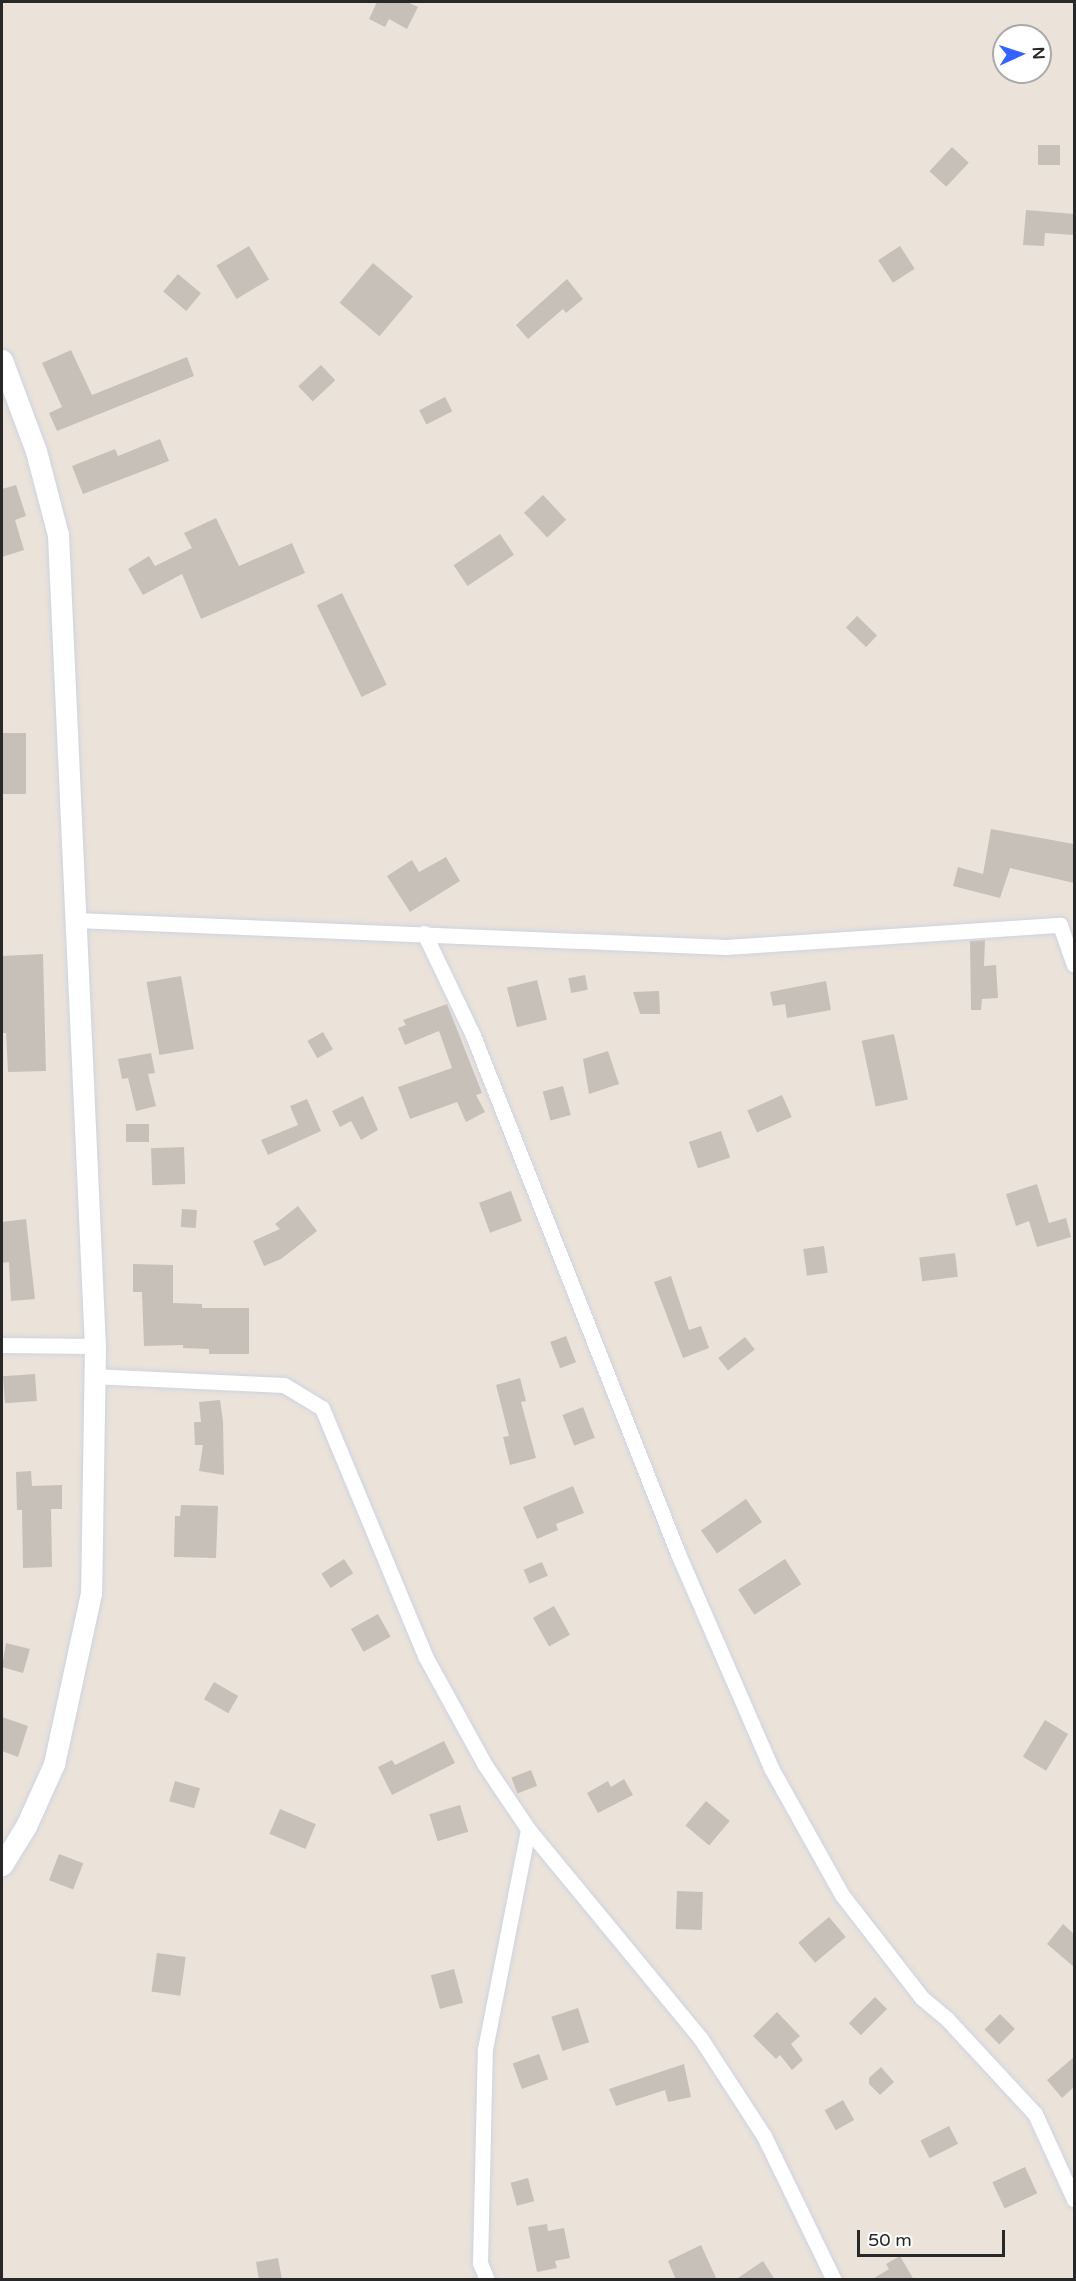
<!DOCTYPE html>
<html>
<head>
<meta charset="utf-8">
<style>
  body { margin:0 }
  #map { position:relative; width:1076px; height:2281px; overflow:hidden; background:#ebe3d9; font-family:"Varela Round",sans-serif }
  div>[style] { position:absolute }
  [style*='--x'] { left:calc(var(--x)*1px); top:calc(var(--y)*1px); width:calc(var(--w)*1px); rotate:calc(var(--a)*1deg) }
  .building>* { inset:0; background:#c6c0b9; transform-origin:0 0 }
  .roads { filter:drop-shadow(0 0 2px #ced3e2) drop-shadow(0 0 2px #ced3e2) }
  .street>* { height:15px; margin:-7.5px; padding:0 7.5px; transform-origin:7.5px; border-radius:7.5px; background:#fff }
  .secondary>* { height:21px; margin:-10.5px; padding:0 10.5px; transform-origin:10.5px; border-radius:10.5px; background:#fff }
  span { translate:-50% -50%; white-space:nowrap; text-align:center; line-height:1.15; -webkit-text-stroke:5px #fff; paint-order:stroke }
  .frame { position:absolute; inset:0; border:3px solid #282828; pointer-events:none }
  .north { position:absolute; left:992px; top:24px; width:60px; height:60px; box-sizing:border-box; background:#fff; border:2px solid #a9a9a9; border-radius:50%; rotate:87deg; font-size:16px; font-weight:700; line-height:24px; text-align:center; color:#282828 }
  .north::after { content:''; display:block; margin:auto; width:21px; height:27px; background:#3362ff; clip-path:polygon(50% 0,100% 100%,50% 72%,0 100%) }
  .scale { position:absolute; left:857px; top:2230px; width:148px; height:27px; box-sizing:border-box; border:3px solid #282828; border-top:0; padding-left:8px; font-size:18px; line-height:21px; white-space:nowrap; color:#282828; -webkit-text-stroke:4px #fff; paint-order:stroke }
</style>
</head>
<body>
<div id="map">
  <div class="building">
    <div style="clip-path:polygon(377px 2px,407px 2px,418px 7px,407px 29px,389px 19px,385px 27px,369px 19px)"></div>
    <div style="left:1038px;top:145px;width:22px;height:20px"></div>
    <div style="left:952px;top:147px;width:23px;height:33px;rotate:43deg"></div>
    <div style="clip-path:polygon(1026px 210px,1074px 214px,1074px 235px,1045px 233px,1044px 246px,1023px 245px)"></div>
    <div style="left:249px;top:246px;width:39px;height:38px;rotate:59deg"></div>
    <div style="left:900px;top:246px;width:27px;height:26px;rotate:57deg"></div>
    <div style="left:373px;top:263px;width:52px;height:52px;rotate:40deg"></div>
    <div style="left:178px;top:274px;width:30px;height:23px;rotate:40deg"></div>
    <div style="clip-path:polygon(567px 279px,583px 299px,566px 313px,563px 309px,528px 339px,516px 325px)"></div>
    <div style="clip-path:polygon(71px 350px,92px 395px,187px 357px,194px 376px,57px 431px,49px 413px,62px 407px,42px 363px)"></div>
    <div style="left:321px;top:365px;width:21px;height:31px;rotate:47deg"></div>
    <div style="left:445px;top:397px;width:16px;height:29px;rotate:63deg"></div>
    <div style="clip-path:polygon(160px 439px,169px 461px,83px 494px,72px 466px,115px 449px,118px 456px)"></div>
    <div style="clip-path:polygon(16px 485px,26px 516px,15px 520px,24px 550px,2px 557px,2px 489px)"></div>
    <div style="left:543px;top:495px;width:34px;height:26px;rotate:47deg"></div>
    <div style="clip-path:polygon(216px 518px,239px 566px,292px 543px,305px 573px,201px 619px,182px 574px,143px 595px,128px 569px,149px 556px,155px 566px,192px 548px,184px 533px)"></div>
    <div style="left:500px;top:534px;width:25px;height:56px;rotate:56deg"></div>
    <div style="left:342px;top:593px;width:102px;height:28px;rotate:64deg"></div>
    <div style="left:857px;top:616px;width:28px;height:16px;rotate:44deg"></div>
    <div style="left:2px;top:733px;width:24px;height:61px"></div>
    <div style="clip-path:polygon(991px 829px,1074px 844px,1074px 883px,1010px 868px,1000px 898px,953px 886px,958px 867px,983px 874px)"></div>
    <div style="clip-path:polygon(446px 857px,460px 881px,410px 912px,387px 876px,412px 860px,419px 872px)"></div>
    <div style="clip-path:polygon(985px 940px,984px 966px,996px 965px,998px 998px,982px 999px,981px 1010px,971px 1010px,970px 941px)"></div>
    <div style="clip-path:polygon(43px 954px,46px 1071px,8px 1072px,6px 1033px,2px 1033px,2px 956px)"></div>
    <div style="left:585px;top:975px;width:15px;height:17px;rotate:79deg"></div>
    <div style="left:181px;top:976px;width:74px;height:35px;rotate:80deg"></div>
    <div style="left:537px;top:980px;width:41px;height:31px;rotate:76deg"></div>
    <div style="clip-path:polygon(826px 981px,831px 1010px,787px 1018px,785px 1004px,773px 1006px,770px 992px)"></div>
    <div style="clip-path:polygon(659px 991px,660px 1014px,640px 1014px,633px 992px)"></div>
    <div style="clip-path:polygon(447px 1004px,482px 1093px,476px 1095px,485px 1112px,466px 1122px,457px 1102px,410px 1119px,398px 1087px,452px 1068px,439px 1031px,405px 1045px,398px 1028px,406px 1025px,403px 1020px)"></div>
    <div style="left:323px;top:1032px;width:20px;height:18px;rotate:60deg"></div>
    <div style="left:894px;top:1034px;width:67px;height:33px;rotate:78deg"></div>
    <div style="clip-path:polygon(608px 1051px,619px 1084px,589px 1094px,583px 1059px)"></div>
    <div style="clip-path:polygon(151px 1053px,155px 1073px,148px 1074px,156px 1106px,136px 1111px,128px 1078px,122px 1079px,118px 1059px)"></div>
    <div style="left:563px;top:1086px;width:30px;height:21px;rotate:75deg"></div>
    <div style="left:782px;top:1095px;width:24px;height:38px;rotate:66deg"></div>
    <div style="clip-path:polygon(363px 1096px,378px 1130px,361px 1140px,351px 1121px,340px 1127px,332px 1111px)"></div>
    <div style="clip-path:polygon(307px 1099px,321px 1131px,268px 1155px,261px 1140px,298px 1125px,290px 1106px)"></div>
    <div style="left:149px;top:1124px;width:18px;height:23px;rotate:90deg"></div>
    <div style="left:721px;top:1131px;width:28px;height:34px;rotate:71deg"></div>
    <div style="left:184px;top:1147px;width:37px;height:33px;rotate:88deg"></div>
    <div style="clip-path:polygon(1037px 1184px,1049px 1223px,1066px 1218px,1071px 1237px,1037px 1247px,1029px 1221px,1016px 1226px,1006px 1194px)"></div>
    <div style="left:511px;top:1191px;width:32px;height:34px;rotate:70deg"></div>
    <div style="clip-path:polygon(298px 1206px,317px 1231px,281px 1259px,264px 1266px,253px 1241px,280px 1229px,275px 1224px)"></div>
    <div style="left:182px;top:1209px;width:15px;height:18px;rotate:4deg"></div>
    <div style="clip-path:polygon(26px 1219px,35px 1299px,11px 1301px,9px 1262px,2px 1263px,2px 1222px)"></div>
    <div style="left:824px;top:1246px;width:27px;height:21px;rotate:82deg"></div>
    <div style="left:955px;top:1253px;width:24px;height:36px;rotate:83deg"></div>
    <div style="clip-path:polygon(133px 1264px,173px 1265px,173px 1303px,202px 1304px,202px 1308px,249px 1308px,249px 1354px,209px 1354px,209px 1349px,183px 1348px,183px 1345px,144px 1346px,142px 1292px,133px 1292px)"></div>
    <div style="clip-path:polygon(671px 1276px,689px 1330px,701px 1326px,709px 1348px,683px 1358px,654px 1282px)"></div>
    <div style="left:566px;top:1336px;width:28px;height:17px;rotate:69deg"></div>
    <div style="left:745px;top:1337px;width:16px;height:34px;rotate:52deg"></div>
    <div style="left:35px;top:1374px;width:27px;height:32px;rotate:86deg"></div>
    <div style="clip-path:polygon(520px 1378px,526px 1401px,521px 1402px,536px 1458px,510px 1465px,503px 1437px,509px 1436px,496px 1385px)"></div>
    <div style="clip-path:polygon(220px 1400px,223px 1421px,224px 1475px,199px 1471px,203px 1445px,195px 1445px,194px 1422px,201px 1422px,199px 1402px)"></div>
    <div style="left:583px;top:1407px;width:33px;height:22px;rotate:69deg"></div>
    <div style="clip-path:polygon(31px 1471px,32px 1486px,62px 1485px,62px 1509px,51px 1509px,52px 1567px,23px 1568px,22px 1510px,17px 1510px,16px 1472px)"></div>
    <div style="clip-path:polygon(573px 1486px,584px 1513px,556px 1524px,558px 1530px,537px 1539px,523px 1507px)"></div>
    <div style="left:746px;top:1499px;width:28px;height:55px;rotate:55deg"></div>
    <div style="clip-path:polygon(181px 1505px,218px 1506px,216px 1558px,174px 1557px,175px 1516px,180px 1516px)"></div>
    <div style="left:344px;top:1559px;width:17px;height:27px;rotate:57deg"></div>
    <div style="left:785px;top:1559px;width:30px;height:56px;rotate:57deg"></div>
    <div style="left:542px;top:1562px;width:15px;height:20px;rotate:67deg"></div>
    <div style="left:554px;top:1606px;width:33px;height:24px;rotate:61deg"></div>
    <div style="left:378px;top:1614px;width:26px;height:31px;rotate:61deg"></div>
    <div style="clip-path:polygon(6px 1643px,30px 1649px,23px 1673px,2px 1667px)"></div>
    <div style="left:214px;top:1682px;width:28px;height:20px;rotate:30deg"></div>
    <div style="clip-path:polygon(2px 1717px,28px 1726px,18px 1757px,2px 1751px)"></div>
    <div style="left:1045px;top:1720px;width:27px;height:43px;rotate:31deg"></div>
    <div style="clip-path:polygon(444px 1741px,455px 1763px,392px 1795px,378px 1767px,392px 1760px,395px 1765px)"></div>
    <div style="left:531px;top:1770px;width:17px;height:21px;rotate:69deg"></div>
    <div style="clip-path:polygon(624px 1779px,633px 1795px,598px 1813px,587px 1793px,608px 1781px,611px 1787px)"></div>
    <div style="left:175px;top:1781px;width:26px;height:21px;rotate:16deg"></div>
    <div style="left:706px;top:1801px;width:31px;height:32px;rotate:40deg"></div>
    <div style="left:460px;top:1805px;width:28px;height:32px;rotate:73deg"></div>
    <div style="left:280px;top:1809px;width:39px;height:27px;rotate:23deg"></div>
    <div style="left:59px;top:1854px;width:26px;height:28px;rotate:21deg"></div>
    <div style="left:677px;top:1891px;width:26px;height:38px;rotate:2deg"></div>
    <div style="left:829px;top:1917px;width:26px;height:40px;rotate:50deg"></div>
    <div style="clip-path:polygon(1063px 1924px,1074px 1934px,1074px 1967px,1047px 1944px)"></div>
    <div style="left:157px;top:1953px;width:29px;height:39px;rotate:8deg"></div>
    <div style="left:454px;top:1969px;width:35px;height:24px;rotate:75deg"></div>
    <div style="left:875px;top:1997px;width:17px;height:37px;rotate:45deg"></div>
    <div style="left:578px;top:2008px;width:36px;height:28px;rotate:72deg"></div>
    <div style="clip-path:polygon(777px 2012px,800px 2036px,791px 2044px,803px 2060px,792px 2070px,780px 2055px,776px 2059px,753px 2036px)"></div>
    <div style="left:1000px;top:2014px;width:21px;height:22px;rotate:45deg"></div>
    <div style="left:539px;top:2054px;width:27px;height:28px;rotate:70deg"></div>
    <div style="clip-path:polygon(1074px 2057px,1074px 2087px,1062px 2098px,1047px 2080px)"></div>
    <div style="clip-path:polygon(684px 2064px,691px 2097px,668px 2102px,665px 2090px,616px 2106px,609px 2089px)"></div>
    <div style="clip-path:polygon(881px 2067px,894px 2082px,880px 2095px,869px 2084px,869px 2078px)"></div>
    <div style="left:843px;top:2100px;width:23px;height:21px;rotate:61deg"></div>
    <div style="left:949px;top:2126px;width:20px;height:32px;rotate:63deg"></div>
    <div style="left:1025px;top:2167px;width:29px;height:36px;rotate:65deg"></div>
    <div style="left:528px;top:2178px;width:24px;height:18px;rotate:75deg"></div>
    <div style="clip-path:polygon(547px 2224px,548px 2231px,564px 2228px,570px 2258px,555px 2261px,557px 2268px,537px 2272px,528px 2227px)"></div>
    <div style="clip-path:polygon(701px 2245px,717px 2280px,676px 2280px,668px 2261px)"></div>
    <div style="clip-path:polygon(900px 2256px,914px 2280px,871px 2280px,889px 2269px,886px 2264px)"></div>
    <div style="clip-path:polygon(278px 2258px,282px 2280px,259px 2280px,256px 2262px)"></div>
    <div style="clip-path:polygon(763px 2261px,775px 2280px,735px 2280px)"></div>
  </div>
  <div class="roads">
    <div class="street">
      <div style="--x:76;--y:920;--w:651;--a:2.38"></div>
      <div style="--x:726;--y:947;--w:335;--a:-3.8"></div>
      <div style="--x:1060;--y:925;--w:42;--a:70.7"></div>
      <div style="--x:424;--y:933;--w:111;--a:64.4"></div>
      <div style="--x:472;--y:1033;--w:562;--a:68.41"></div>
      <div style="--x:679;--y:1556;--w:231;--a:66.5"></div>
      <div style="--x:771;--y:1768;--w:145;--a:60.8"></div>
      <div style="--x:842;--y:1895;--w:130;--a:52.2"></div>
      <div style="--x:922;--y:1998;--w:34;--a:40"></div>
      <div style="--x:948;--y:2020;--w:128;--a:47.2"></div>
      <div style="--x:1035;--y:2114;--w:94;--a:65.4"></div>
      <div style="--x:2;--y:1345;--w:93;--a:0.6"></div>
      <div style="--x:92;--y:1376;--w:192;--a:2.7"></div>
      <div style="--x:284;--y:1385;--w:44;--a:31.2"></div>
      <div style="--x:322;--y:1408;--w:269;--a:67.4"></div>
      <div style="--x:425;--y:1656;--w:124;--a:61.2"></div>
      <div style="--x:485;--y:1765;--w:77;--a:56.1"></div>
      <div style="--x:528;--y:1829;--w:272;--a:50.5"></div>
      <div style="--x:701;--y:2039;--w:116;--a:57"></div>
      <div style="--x:764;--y:2136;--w:160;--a:64.1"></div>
      <div style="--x:487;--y:2280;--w:18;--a:-112"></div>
      <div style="--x:480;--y:2263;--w:214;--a:-88.7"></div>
      <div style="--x:485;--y:2049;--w:224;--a:-78.9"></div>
    </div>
    <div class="secondary">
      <div style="--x:2;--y:360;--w:97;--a:69.5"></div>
      <div style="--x:36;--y:451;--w:87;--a:75.3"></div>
      <div style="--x:58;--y:535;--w:812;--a:87.39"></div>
      <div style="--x:95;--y:1346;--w:247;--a:90.9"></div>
      <div style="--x:91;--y:1593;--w:175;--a:102.2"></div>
      <div style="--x:54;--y:1764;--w:68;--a:114.3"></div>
      <div style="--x:26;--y:1826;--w:46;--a:121.6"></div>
    </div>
  </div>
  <div class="frame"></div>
  <div class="north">N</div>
  <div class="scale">50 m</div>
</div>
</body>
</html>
